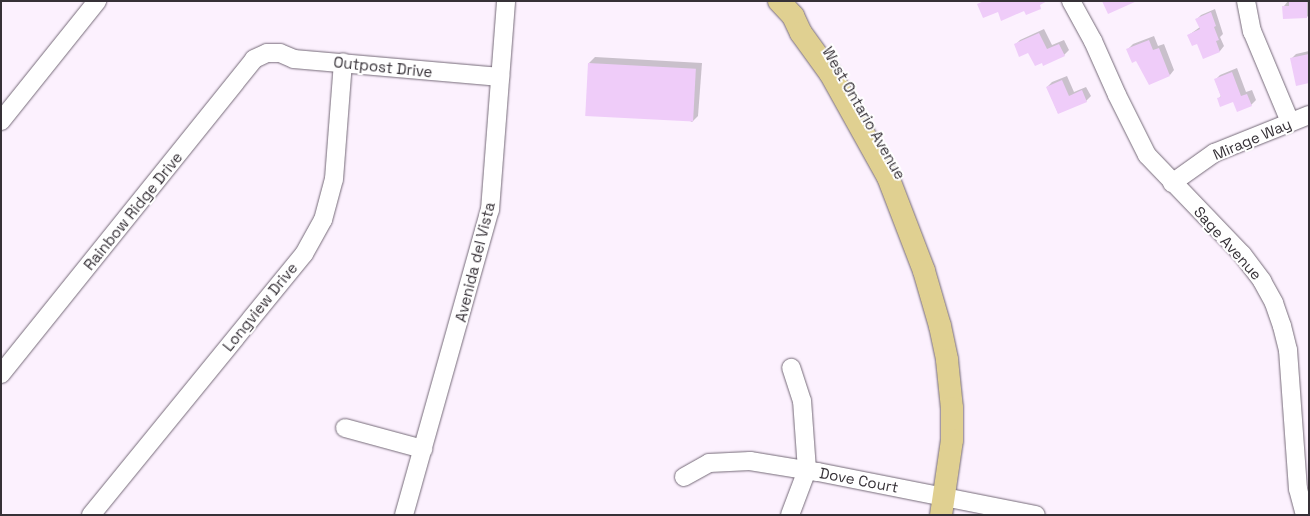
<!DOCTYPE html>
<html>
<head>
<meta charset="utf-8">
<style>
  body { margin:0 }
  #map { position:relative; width:1310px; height:516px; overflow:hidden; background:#fcf1fe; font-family:"Space Grotesk",sans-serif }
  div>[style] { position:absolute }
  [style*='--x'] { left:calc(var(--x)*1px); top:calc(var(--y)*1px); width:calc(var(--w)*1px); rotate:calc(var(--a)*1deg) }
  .shadow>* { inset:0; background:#0003 }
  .building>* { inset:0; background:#efccf9; transform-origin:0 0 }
  .roads { filter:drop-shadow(0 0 1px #756a78) drop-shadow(0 0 1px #756a78) }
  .minor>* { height:18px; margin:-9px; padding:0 9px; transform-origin:9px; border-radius:9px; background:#fff }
  .major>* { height:22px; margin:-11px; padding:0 11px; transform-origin:11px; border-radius:11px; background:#e0d091 }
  span { translate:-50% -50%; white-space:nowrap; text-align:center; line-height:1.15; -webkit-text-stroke:4px #fff; paint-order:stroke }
  .street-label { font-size:15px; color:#363137 }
  .frame { position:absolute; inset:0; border:2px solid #363137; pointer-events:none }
</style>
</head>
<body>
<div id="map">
  <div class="shadow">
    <div style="clip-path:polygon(1288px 1px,1309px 1px,1309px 15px,1307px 17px,1284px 6px)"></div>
    <div style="clip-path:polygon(1215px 9px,1223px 34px,1220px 37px,1224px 46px,1220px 51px,1204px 57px,1197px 42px,1189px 35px,1200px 27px,1197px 19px,1201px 15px)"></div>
    <div style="clip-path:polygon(1044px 29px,1052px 45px,1064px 40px,1069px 50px,1064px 55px,1029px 51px,1015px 45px,1020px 40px)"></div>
    <div style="clip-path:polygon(1154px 36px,1158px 46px,1164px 44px,1174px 70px,1170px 75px,1136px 59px,1128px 49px,1133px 44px)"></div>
    <div style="clip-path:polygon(1309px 51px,1309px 82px,1291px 59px,1296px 54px)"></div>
    <div style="clip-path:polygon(595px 57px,702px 63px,698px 116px,692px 122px,589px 63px)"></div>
    <div style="clip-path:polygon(1237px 68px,1246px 92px,1252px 90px,1256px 100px,1251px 105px,1218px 99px,1221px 96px,1215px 80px,1220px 75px)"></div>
    <div style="clip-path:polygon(1067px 76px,1074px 92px,1086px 87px,1091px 96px,1086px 101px,1058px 113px,1047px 87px,1052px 82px)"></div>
  </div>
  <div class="building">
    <div style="clip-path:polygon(984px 1px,1047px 1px,1040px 5px,1041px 9px,1026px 15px,1024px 11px,1001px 21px,998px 12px,983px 18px,977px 4px)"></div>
    <div style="clip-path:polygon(1102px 1px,1137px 1px,1108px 14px)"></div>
    <div style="clip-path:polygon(1289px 1px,1307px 1px,1307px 18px,1283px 19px,1282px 6px,1289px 6px)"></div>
    <div style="clip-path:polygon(1211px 12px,1216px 26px,1214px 27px,1219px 40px,1216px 41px,1220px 52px,1203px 59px,1197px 44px,1192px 46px,1187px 35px,1200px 29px,1195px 19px)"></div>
    <div style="clip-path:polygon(1039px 33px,1047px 49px,1059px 44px,1065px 56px,1043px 66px,1042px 63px,1035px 66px,1028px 53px,1019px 57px,1014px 44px)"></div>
    <div style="clip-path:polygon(1149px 40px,1153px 50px,1159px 48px,1170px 76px,1149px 85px,1136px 61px,1132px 63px,1126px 49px)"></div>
    <div style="clip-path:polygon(1309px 54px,1309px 83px,1296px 86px,1290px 58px)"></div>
    <div style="left:588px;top:63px;width:108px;height:53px;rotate:3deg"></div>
    <div style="clip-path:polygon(1232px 72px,1241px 96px,1247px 94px,1252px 106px,1237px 112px,1233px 102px,1220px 107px,1217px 98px,1221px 97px,1214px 79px)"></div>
    <div style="clip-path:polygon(1062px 80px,1069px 96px,1082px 90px,1087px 102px,1058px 114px,1046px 87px)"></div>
  </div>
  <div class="roads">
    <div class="minor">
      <div style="--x:1071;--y:1;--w:46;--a:61.2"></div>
      <div style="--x:1093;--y:41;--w:59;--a:66"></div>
      <div style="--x:1117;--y:95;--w:67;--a:63.4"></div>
      <div style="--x:1147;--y:155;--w:137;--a:46.2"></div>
      <div style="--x:1242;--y:254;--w:34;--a:53"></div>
      <div style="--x:1262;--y:281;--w:25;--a:61"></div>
      <div style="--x:1274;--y:303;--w:24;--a:71"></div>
      <div style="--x:1282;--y:326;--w:25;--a:76"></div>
      <div style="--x:1288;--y:350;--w:139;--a:85.9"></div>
      <div style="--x:1298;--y:489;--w:27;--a:75"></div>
      <div style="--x:1246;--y:1;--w:31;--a:79"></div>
      <div style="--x:1252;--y:31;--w:99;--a:67.3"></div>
      <div style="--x:1;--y:121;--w:154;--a:-51.3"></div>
      <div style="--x:1172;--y:183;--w:52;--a:-35.5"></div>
      <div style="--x:1214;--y:153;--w:102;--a:-21.8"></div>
      <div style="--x:1;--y:374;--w:404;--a:-51.2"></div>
      <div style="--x:254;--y:59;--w:14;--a:-25"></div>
      <div style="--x:267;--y:53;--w:13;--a:0"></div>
      <div style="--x:280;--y:53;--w:15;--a:23"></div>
      <div style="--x:294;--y:59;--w:207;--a:5"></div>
      <div style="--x:345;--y:428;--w:81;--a:15.1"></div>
      <div style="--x:684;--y:477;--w:29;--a:-29"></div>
      <div style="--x:709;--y:463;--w:41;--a:-2.8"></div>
      <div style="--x:750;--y:461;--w:69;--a:9.2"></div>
      <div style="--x:818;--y:472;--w:222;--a:11.2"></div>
      <div style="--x:91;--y:515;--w:337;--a:-50.8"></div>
      <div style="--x:304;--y:254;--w:39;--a:-61"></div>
      <div style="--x:323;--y:220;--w:42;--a:-75"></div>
      <div style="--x:334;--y:179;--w:117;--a:-85.6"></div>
      <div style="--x:404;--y:515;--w:317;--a:-74.3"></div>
      <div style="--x:490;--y:210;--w:210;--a:-85.6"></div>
      <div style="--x:790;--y:515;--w:48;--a:-69.3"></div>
      <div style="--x:807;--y:470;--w:69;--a:-94.1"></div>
      <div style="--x:802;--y:401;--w:35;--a:-108"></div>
    </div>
    <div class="major">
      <div style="--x:779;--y:1;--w:21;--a:47"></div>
      <div style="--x:793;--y:16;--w:19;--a:65"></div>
      <div style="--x:801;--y:33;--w:49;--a:54.1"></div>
      <div style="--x:830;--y:73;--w:119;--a:60.9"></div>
      <div style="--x:888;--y:177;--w:101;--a:69"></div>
      <div style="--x:924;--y:271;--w:57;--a:73.8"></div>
      <div style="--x:940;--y:326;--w:35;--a:78"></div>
      <div style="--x:947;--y:360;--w:48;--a:84.1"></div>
      <div style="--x:952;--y:408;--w:32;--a:90"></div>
      <div style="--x:952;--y:440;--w:76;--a:98.3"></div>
    </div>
  </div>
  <div class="street-label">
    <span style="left:383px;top:67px;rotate:6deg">Outpost Drive</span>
    <span style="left:864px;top:113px;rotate:60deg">West Ontario Avenue</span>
    <span style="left:1252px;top:139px;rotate:-23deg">Mirage Way</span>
    <span style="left:133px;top:211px;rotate:-51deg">Rainbow Ridge Drive</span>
    <span style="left:1228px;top:243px;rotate:48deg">Sage Avenue</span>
    <span style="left:475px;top:262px;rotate:-76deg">Avenida del Vista</span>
    <span style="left:260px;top:307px;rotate:-51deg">Longview Drive</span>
    <span style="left:859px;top:480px;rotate:11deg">Dove Court</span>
  </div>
  <div class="frame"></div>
</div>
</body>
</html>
